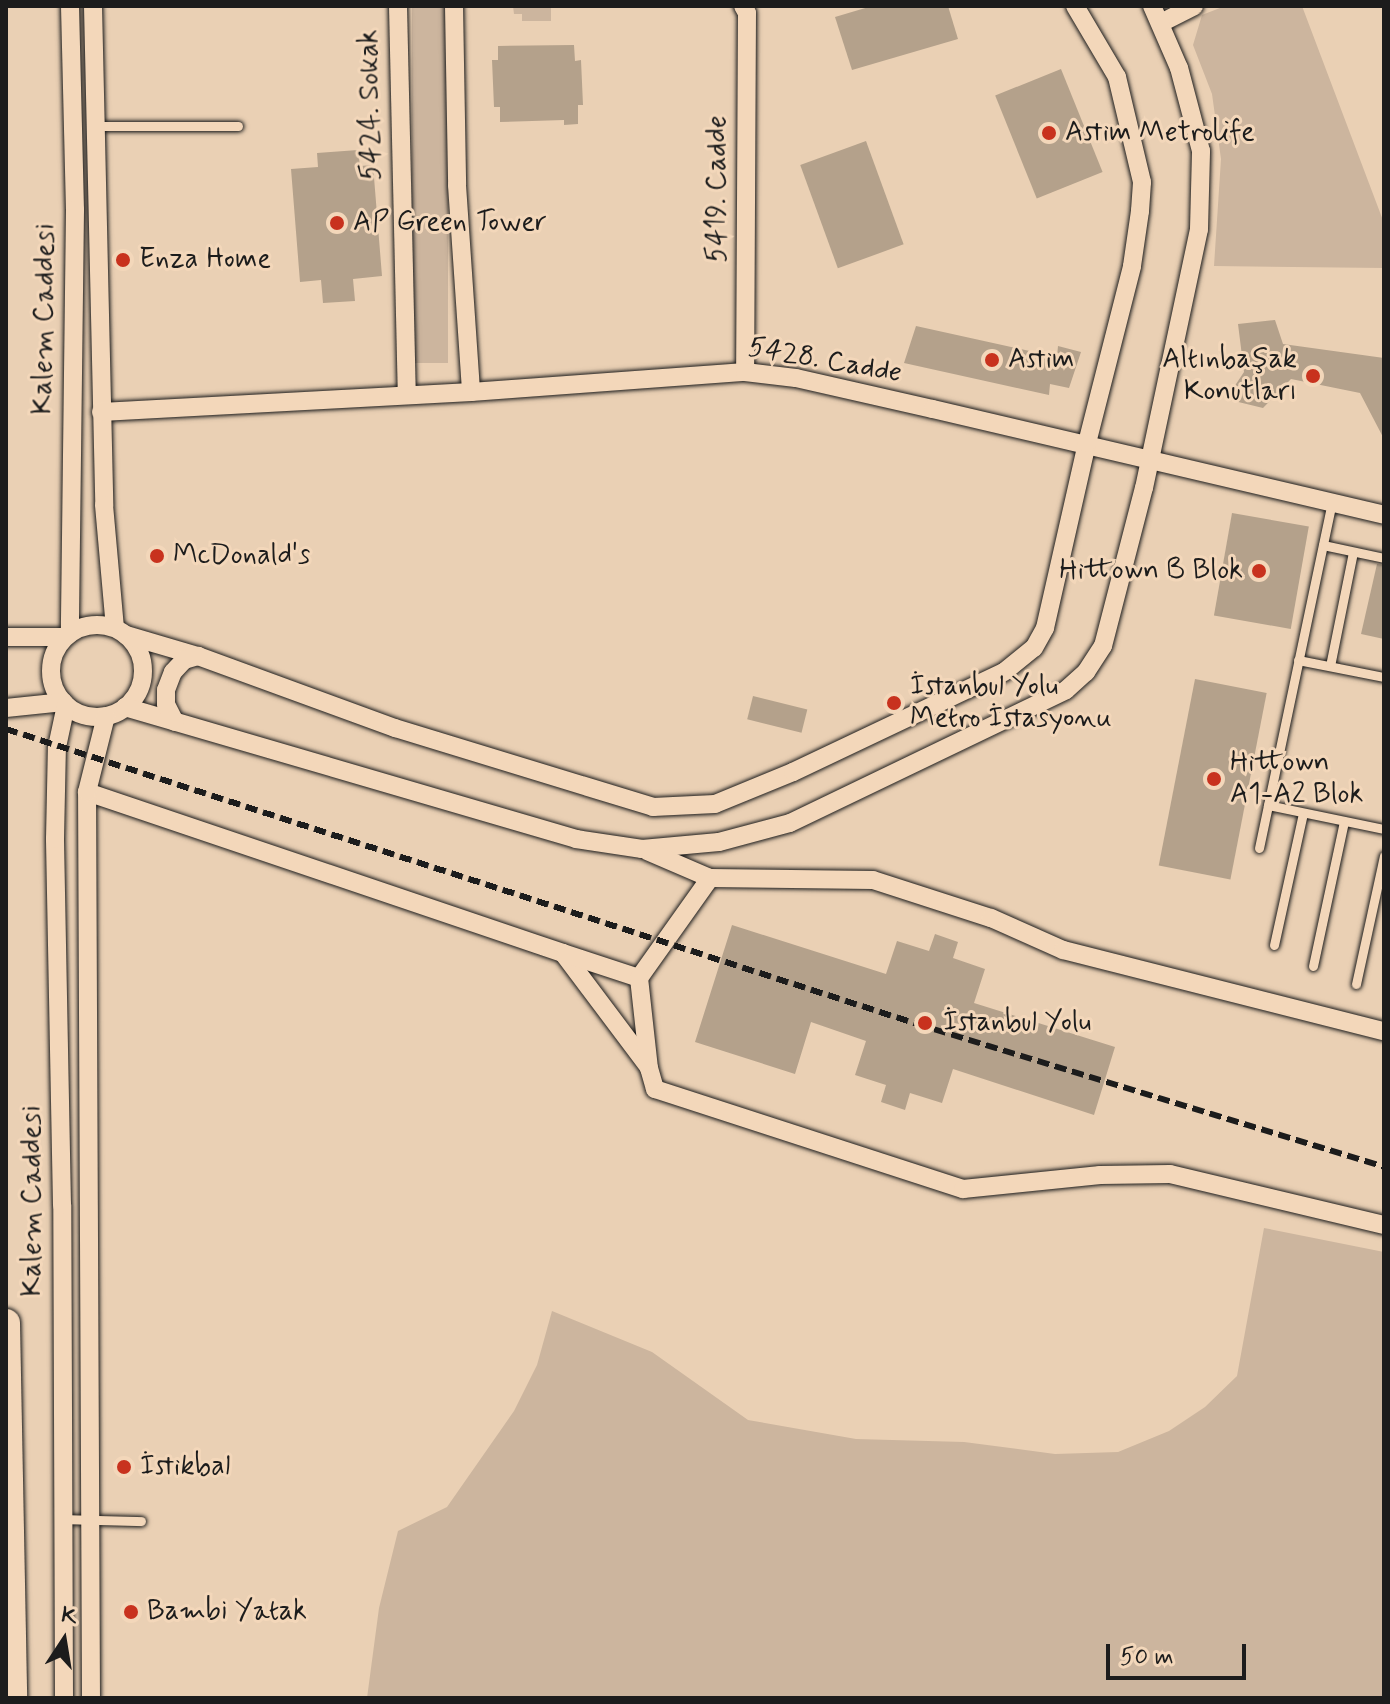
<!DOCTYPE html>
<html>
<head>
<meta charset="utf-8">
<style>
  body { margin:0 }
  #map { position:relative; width:1390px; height:1704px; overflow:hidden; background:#ead0b4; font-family:Mynerve,sans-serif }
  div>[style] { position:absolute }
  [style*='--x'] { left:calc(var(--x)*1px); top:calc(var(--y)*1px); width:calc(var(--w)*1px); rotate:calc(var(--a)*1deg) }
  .green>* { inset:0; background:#ccb59e; transform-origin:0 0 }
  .building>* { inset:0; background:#b4a18b; transform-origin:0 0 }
  .roads { filter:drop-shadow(0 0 2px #1c1c1c) drop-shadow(0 0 2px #1c1c1c) }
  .service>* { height:9px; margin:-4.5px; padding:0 4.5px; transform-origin:4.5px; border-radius:4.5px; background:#f3d7ba }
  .minor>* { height:18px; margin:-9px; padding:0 9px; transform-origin:9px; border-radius:9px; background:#f3d7ba }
  .minor>.ring { margin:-9px; padding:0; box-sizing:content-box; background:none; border:18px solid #f3d7ba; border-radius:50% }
  .trunk>* { height:28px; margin:-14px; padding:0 14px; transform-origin:14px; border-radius:14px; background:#f3d7ba }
  .rail>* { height:6px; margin-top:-3px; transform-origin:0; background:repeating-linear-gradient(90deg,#1c1c1c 0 12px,transparent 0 18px) }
  .dots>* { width:22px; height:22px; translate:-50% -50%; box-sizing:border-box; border:4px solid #f3d7ba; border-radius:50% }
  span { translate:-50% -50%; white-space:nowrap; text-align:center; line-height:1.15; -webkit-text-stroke:6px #f3d7ba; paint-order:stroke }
  .street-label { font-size:28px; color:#1c1c1c }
  .poi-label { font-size:28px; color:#1c1c1c }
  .left { translate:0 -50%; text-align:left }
  .right { translate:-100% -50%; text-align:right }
  .frame { position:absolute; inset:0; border:8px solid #1c1c1c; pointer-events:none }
  .north { position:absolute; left:24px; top:1600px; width:80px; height:80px; -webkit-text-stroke:6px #f3d7ba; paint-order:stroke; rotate:12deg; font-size:22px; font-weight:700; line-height:32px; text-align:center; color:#1c1c1c }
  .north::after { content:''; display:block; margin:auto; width:28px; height:36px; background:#1c1c1c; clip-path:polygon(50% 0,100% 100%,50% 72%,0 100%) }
  .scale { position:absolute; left:1106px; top:1644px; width:140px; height:36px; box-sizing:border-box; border:4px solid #1c1c1c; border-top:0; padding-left:10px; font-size:24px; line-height:28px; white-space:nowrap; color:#1c1c1c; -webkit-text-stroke:6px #f3d7ba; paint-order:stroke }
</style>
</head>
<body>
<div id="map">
  <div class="green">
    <div style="left:412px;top:6px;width:36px;height:357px"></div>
    <div style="clip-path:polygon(513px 6px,551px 6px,551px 21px,522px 21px,522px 14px,514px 14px)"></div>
    <div style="clip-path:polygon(1225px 6px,1302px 6px,1384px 223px,1384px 268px,1214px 266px,1221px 159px,1212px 94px,1193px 45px,1202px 15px)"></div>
    <div style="clip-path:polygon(1264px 1228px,1384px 1252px,1384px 1698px,367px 1698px,379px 1608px,398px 1531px,447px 1507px,514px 1411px,537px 1365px,552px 1311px,652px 1352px,748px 1420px,856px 1439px,964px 1442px,1055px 1454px,1118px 1452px,1169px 1431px,1205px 1407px,1237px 1376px)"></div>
  </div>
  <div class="building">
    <div style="clip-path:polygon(872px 6px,948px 6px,958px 39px,852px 70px,835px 17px)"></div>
    <div style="clip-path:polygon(574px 45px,575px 61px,581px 60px,583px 105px,578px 105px,578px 124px,564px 125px,564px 120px,500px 122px,500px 107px,494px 107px,492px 60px,498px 60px,498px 46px)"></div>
    <div style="left:1061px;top:69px;width:111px;height:71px;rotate:68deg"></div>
    <div style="left:866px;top:141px;width:110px;height:70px;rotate:70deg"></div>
    <div style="clip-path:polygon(358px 150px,360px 166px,373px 165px,382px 276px,353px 279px,355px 301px,323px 303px,321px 280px,300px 282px,291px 169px,318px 167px,317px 153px)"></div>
    <div style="clip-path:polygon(1275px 320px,1283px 344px,1384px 358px,1384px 439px,1360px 393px,1291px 379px,1263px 408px,1226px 399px,1244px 372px,1238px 324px)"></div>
    <div style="clip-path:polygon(916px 326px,1057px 357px,1058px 346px,1081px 352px,1069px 388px,1050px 384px,1049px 395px,904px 363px)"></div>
    <div style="left:1232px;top:513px;width:78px;height:104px;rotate:10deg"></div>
    <div style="clip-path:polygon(1377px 564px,1384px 565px,1384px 639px,1361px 634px)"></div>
    <div style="left:1195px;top:679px;width:73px;height:190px;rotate:11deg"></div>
    <div style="left:753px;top:696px;width:56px;height:24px;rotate:14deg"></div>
    <div style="clip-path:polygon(732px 925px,886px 974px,897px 941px,929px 951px,935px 934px,958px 942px,953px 958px,985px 969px,974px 1003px,1115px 1047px,1094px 1115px,953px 1069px,942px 1103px,910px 1093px,905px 1110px,881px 1102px,886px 1085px,855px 1075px,866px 1041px,811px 1022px,795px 1074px,695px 1042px)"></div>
  </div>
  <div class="roads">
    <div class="service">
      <div style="--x:95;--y:126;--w:143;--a:0"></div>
      <div style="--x:1323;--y:545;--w:62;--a:12"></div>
      <div style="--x:1298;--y:660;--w:88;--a:11.2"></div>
      <div style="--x:1330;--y:666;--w:116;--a:-78.6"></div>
      <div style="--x:1268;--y:805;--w:118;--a:11.7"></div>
      <div style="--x:1259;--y:848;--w:354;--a:-78.1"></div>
      <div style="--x:1274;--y:945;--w:135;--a:-77.6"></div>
      <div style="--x:1313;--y:966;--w:148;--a:-77.9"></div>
      <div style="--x:1356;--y:984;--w:131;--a:-77.7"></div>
      <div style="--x:64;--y:1519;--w:77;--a:1.5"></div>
    </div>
    <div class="minor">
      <div style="--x:70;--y:6;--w:204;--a:88.6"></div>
      <div style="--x:75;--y:210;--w:423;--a:90.7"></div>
      <div style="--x:93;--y:6;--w:499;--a:88.7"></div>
      <div style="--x:104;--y:505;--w:123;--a:84.9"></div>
      <div style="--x:398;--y:6;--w:389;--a:88.7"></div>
      <div style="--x:454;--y:6;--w:179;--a:89"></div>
      <div style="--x:457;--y:185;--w:207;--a:86.1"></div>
      <div style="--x:743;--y:6;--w:8;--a:60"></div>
      <div style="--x:747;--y:13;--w:359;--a:90.3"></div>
      <div style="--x:1161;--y:23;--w:37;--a:-27"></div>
      <div style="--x:101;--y:412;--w:371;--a:-3.1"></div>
      <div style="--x:471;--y:392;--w:275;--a:-4.2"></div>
      <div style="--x:745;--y:372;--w:51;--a:6.7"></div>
      <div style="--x:796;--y:378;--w:140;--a:12.8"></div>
      <div style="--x:933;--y:409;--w:463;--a:13.2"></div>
      <div class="ring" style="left:51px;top:625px;width:74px;height:74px"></div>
      <div style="--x:126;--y:635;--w:75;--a:16.3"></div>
      <div style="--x:198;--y:656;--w:210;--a:20.1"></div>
      <div style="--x:395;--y:728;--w:270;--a:17"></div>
      <div style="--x:653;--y:807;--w:62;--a:-2.8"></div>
      <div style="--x:715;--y:804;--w:84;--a:-22.3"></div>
      <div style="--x:793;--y:772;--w:233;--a:-25.4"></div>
      <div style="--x:1004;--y:672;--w:38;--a:-39"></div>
      <div style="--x:1034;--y:648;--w:23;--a:-61"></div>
      <div style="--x:1045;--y:628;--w:190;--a:-77.2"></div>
      <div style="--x:1087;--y:443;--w:183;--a:-75.7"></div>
      <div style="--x:1132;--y:266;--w:56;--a:-81.7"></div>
      <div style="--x:1140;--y:211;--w:29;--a:-86"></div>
      <div style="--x:1142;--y:182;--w:108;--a:-103.4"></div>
      <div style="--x:1117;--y:77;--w:82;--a:-120.6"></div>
      <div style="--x:6;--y:637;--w:59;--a:0"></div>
      <div style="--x:125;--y:707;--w:470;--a:16.3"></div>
      <div style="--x:576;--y:839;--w:67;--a:8.6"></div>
      <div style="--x:642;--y:849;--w:77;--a:-5.2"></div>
      <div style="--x:719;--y:842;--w:73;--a:-15"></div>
      <div style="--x:790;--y:823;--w:306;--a:-25.7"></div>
      <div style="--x:1066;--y:690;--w:27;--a:-42"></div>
      <div style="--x:1086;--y:672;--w:31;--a:-57"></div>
      <div style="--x:1103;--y:646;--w:163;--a:-75.5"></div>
      <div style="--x:1144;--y:488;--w:265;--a:-78"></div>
      <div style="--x:1199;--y:229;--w:78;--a:-88.5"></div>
      <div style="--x:1201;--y:151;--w:86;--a:-104.8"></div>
      <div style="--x:1179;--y:68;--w:68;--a:-113.5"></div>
      <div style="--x:6;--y:708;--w:58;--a:-5.9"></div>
      <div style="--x:175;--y:722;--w:20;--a:-117"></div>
      <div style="--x:166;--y:704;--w:14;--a:-90"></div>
      <div style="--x:166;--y:690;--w:19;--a:-69"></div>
      <div style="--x:173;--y:672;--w:16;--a:-47"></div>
      <div style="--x:184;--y:660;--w:15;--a:-16"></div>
      <div style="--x:87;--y:792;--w:502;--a:18.69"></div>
      <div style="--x:563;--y:953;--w:140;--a:53.1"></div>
      <div style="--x:647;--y:851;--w:69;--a:23.2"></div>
      <div style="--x:710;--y:878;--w:163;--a:0.7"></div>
      <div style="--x:873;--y:880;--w:124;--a:17.9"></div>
      <div style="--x:991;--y:918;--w:79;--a:24"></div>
      <div style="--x:1063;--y:950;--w:331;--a:14.2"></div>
      <div style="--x:563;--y:953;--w:80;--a:18.2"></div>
      <div style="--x:639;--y:978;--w:123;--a:-54.6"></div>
      <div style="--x:639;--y:978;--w:91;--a:83.7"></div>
      <div style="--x:649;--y:1068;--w:22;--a:74"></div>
      <div style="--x:655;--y:1089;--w:324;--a:18"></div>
      <div style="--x:963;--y:1189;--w:138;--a:-5.8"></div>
      <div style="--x:1100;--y:1175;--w:70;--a:-0.8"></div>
      <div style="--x:1170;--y:1174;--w:220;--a:13.4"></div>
      <div style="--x:64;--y:1698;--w:493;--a:-90.2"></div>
      <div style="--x:62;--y:1205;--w:366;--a:-91.1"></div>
      <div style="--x:55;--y:839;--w:92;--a:-88.8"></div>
      <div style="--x:57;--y:747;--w:43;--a:-77.9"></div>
      <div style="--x:91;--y:1698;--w:906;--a:-90.25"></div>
      <div style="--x:87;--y:792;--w:78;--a:-76"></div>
    </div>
    <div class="trunk">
      <div style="--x:6;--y:1323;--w:375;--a:88.9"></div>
    </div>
  </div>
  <div class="rail">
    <div style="--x:6;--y:729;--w:958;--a:17.94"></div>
    <div style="--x:917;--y:1024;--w:488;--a:17"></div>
  </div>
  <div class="dots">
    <div style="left:1049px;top:133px;background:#c8321e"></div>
    <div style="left:337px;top:223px;background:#c8321e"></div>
    <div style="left:123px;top:260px;background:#c8321e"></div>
    <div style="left:992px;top:360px;background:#c8321e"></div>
    <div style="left:1313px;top:376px;background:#c8321e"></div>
    <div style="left:157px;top:556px;background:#c8321e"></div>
    <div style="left:1259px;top:571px;background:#c8321e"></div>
    <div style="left:894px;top:703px;background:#c8321e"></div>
    <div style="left:1214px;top:779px;background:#c8321e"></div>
    <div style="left:925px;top:1023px;background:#c8321e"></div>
    <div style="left:124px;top:1467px;background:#c8321e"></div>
    <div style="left:131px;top:1612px;background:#c8321e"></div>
  </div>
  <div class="street-label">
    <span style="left:371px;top:105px;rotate:-91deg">5424. Sokak</span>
    <span style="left:718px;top:189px;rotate:-90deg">5419. Cadde</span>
    <span style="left:45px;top:319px;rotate:-89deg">Kalem Caddesi</span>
    <span style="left:825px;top:361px;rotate:10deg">5428. Cadde</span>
    <span style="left:33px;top:1201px;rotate:-90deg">Kalem Caddesi</span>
  </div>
  <div class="poi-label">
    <span class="left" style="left:1065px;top:133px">Astim Metrolife</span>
    <span class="left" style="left:353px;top:223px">AP Green Tower</span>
    <span class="left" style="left:139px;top:260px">Enza Home</span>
    <span class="left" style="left:1008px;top:360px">Astim</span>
    <span class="right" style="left:1297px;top:376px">Altınbaşak<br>Konutları</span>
    <span class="left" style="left:173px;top:556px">McDonald's</span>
    <span class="right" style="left:1243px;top:571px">Hittown B Blok</span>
    <span class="left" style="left:910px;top:703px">İstanbul Yolu<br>Metro İstasyonu</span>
    <span class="left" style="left:1230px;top:779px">Hittown<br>A1-A2 Blok</span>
    <span class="left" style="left:943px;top:1023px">İstanbul Yolu</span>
    <span class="left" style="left:140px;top:1467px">İstikbal</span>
    <span class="left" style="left:147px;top:1612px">Bambi Yatak</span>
  </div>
  <div class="frame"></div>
  <div class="north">K</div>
  <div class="scale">50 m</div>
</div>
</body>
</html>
